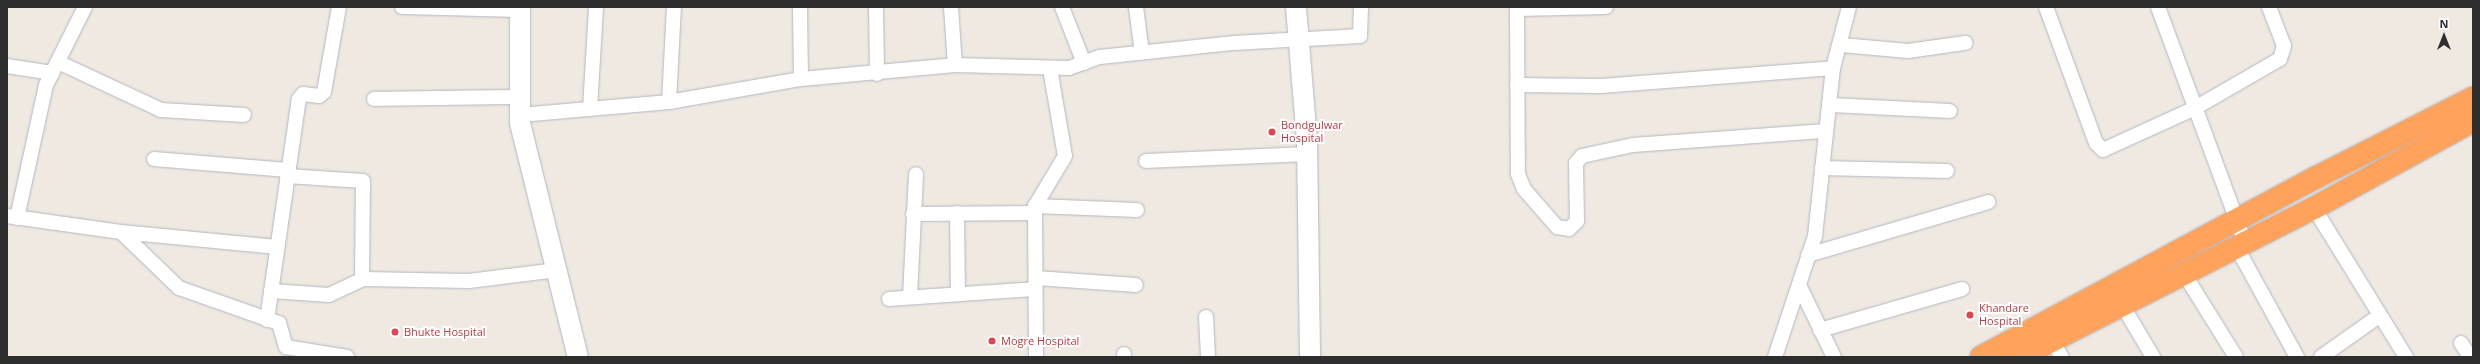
<!DOCTYPE html>
<html>
<head>
<meta charset="utf-8">
<style>
  body { margin:0 }
  #map { position:relative; width:2480px; height:364px; overflow:hidden; background:#efe9e1; font-family:"Open Sans",sans-serif }
  div>[style] { position:absolute }
  [style*='--x'] { left:calc(var(--x)*1px); top:calc(var(--y)*1px); width:calc(var(--w)*1px); rotate:calc(var(--a)*1deg) }
  .roads { filter:drop-shadow(0 0 1px #b4b7c1) drop-shadow(0 0 1px #b4b7c1) }
  .street>* { height:14px; margin:-7px; padding:0 7px; transform-origin:7px; border-radius:7px; background:#fff }
  .secondary>* { height:20px; margin:-10px; padding:0 10px; transform-origin:10px; border-radius:10px; background:#fff }
  .highway>* { height:22px; margin:-11px; padding:0 11px; transform-origin:11px; border-radius:11px; background:#ffa35c }
  .dots>* { width:11px; height:11px; translate:-50% -50%; box-sizing:border-box; border:2px solid #fff; border-radius:50% }
  span { translate:-50% -50%; white-space:nowrap; text-align:center; line-height:1.15; -webkit-text-stroke:4px #fff; paint-order:stroke }
  .health-label { font-size:11px; color:#be3a42 }
  .left { translate:0 -50%; text-align:left }
  .frame { position:absolute; inset:0; border:8px solid #2e2e2e; pointer-events:none }
  .north { position:absolute; left:2424px; top:16px; width:40px; height:40px; -webkit-text-stroke:3px #fff; paint-order:stroke; rotate:0deg; font-size:11px; font-weight:700; line-height:16px; text-align:center; color:#2e2e2e }
  .north::after { content:''; display:block; margin:auto; width:14px; height:18px; background:#2e2e2e; clip-path:polygon(50% 0,100% 100%,50% 72%,0 100%) }
</style>
</head>
<body>
<div id="map">
  <div class="roads">
    <div class="street">
      <div style="--x:402;--y:7;--w:118;--a:1.5"></div>
      <div style="--x:800;--y:7;--w:72;--a:89.2"></div>
      <div style="--x:876;--y:7;--w:67;--a:89.1"></div>
      <div style="--x:951;--y:7;--w:58;--a:86.1"></div>
      <div style="--x:1062;--y:7;--w:60;--a:68.6"></div>
      <div style="--x:1136;--y:7;--w:46;--a:82.6"></div>
      <div style="--x:1517;--y:7;--w:167;--a:89.7"></div>
      <div style="--x:1518;--y:174;--w:16;--a:68"></div>
      <div style="--x:1524;--y:189;--w:50;--a:49"></div>
      <div style="--x:1557;--y:227;--w:12;--a:9"></div>
      <div style="--x:1569;--y:229;--w:11;--a:-45"></div>
      <div style="--x:1577;--y:221;--w:58;--a:-91"></div>
      <div style="--x:1576;--y:163;--w:9;--a:-49"></div>
      <div style="--x:1582;--y:156;--w:52;--a:-12.2"></div>
      <div style="--x:1633;--y:145;--w:193;--a:-4.2"></div>
      <div style="--x:2046;--y:7;--w:145;--a:69.8"></div>
      <div style="--x:2096;--y:143;--w:10;--a:45"></div>
      <div style="--x:2103;--y:150;--w:101;--a:-24.5"></div>
      <div style="--x:2195;--y:108;--w:98;--a:-30"></div>
      <div style="--x:2280;--y:59;--w:14;--a:-73"></div>
      <div style="--x:2284;--y:46;--w:42;--a:-111"></div>
      <div style="--x:2158;--y:7;--w:251;--a:69.7"></div>
      <div style="--x:1517;--y:9;--w:89;--a:-1.3"></div>
      <div style="--x:1842;--y:45;--w:66;--a:5.2"></div>
      <div style="--x:1908;--y:51;--w:58;--a:-8"></div>
      <div style="--x:58;--y:62;--w:114;--a:25"></div>
      <div style="--x:161;--y:110;--w:83;--a:3.4"></div>
      <div style="--x:7;--y:66;--w:46;--a:8.8"></div>
      <div style="--x:1517;--y:85;--w:84;--a:0.7"></div>
      <div style="--x:1601;--y:86;--w:233;--a:-4.4"></div>
      <div style="--x:374;--y:99;--w:146;--a:-0.8"></div>
      <div style="--x:669;--y:102;--w:95;--a:-87"></div>
      <div style="--x:1831;--y:105;--w:119;--a:2.9"></div>
      <div style="--x:590;--y:109;--w:102;--a:-86.6"></div>
      <div style="--x:520;--y:115;--w:150;--a:-5"></div>
      <div style="--x:669;--y:102;--w:134;--a:-9.9"></div>
      <div style="--x:801;--y:79;--w:155;--a:-5.2"></div>
      <div style="--x:955;--y:65;--w:114;--a:1.5"></div>
      <div style="--x:1069;--y:68;--w:33;--a:-20"></div>
      <div style="--x:1100;--y:57;--w:135;--a:-6"></div>
      <div style="--x:1234;--y:43;--w:126;--a:-3.2"></div>
      <div style="--x:1360;--y:36;--w:29;--a:-88"></div>
      <div style="--x:154;--y:159;--w:134;--a:4.7"></div>
      <div style="--x:1146;--y:161;--w:161;--a:-2.5"></div>
      <div style="--x:1822;--y:168;--w:125;--a:1.4"></div>
      <div style="--x:287;--y:176;--w:76;--a:3.8"></div>
      <div style="--x:363;--y:181;--w:98;--a:90.6"></div>
      <div style="--x:1035;--y:206;--w:102;--a:2.2"></div>
      <div style="--x:2314;--y:208;--w:175;--a:58.3"></div>
      <div style="--x:957;--y:213;--w:81;--a:89.3"></div>
      <div style="--x:913;--y:214;--w:122;--a:-0.5"></div>
      <div style="--x:7;--y:216;--w:115;--a:8"></div>
      <div style="--x:121;--y:232;--w:81;--a:44"></div>
      <div style="--x:179;--y:288;--w:106;--a:19.3"></div>
      <div style="--x:279;--y:323;--w:25;--a:74"></div>
      <div style="--x:286;--y:347;--w:62;--a:9.3"></div>
      <div style="--x:17;--y:218;--w:136;--a:-77.7"></div>
      <div style="--x:46;--y:85;--w:87;--a:-63.4"></div>
      <div style="--x:121;--y:232;--w:157;--a:5.5"></div>
      <div style="--x:2236;--y:246;--w:127;--a:61.2"></div>
      <div style="--x:1808;--y:255;--w:188;--a:-16.4"></div>
      <div style="--x:2183;--y:272;--w:100;--a:58.1"></div>
      <div style="--x:1036;--y:278;--w:100;--a:4"></div>
      <div style="--x:1799;--y:285;--w:80;--a:64.1"></div>
      <div style="--x:271;--y:291;--w:58;--a:3.9"></div>
      <div style="--x:329;--y:295;--w:38;--a:-25"></div>
      <div style="--x:363;--y:279;--w:106;--a:1.1"></div>
      <div style="--x:469;--y:281;--w:89;--a:-7.1"></div>
      <div style="--x:910;--y:297;--w:123;--a:-87.2"></div>
      <div style="--x:889;--y:299;--w:145;--a:-3.9"></div>
      <div style="--x:2121;--y:303;--w:63;--a:59.3"></div>
      <div style="--x:1206;--y:317;--w:40;--a:87.1"></div>
      <div style="--x:267;--y:320;--w:223;--a:-81.8"></div>
      <div style="--x:299;--y:99;--w:6;--a:-51"></div>
      <div style="--x:303;--y:94;--w:16;--a:7"></div>
      <div style="--x:319;--y:96;--w:6;--a:-39"></div>
      <div style="--x:324;--y:92;--w:86;--a:-80"></div>
      <div style="--x:1820;--y:330;--w:148;--a:-16.1"></div>
      <div style="--x:2051;--y:339;--w:21;--a:59"></div>
      <div style="--x:2461;--y:343;--w:17;--a:57"></div>
      <div style="--x:1124;--y:354;--w:3;--a:90"></div>
      <div style="--x:1036;--y:357;--w:151;--a:-90.4"></div>
      <div style="--x:1035;--y:206;--w:58;--a:-59"></div>
      <div style="--x:1065;--y:156;--w:89;--a:-99.7"></div>
      <div style="--x:1775;--y:357;--w:127;--a:-71.7"></div>
      <div style="--x:1815;--y:236;--w:169;--a:-83.9"></div>
      <div style="--x:1833;--y:68;--w:63;--a:-75.3"></div>
      <div style="--x:2321;--y:357;--w:71;--a:-35.3"></div>
    </div>
    <div class="secondary">
      <div style="--x:520;--y:7;--w:116;--a:90"></div>
      <div style="--x:520;--y:123;--w:241;--a:76.1"></div>
      <div style="--x:1296;--y:7;--w:133;--a:85.3"></div>
      <div style="--x:1307;--y:140;--w:217;--a:89.2"></div>
    </div>
    <div class="highway">
      <div style="--x:1981;--y:357;--w:381;--a:-28.2"></div>
      <div style="--x:2317;--y:177;--w:175;--a:-26.9"></div>
      <div style="--x:2020;--y:357;--w:330;--a:-26.9"></div>
      <div style="--x:2314;--y:208;--w:181;--a:-28.7"></div>
    </div>
  </div>
  <div class="dots">
    <div style="left:1272px;top:132px;background:#e0444e"></div>
    <div style="left:1970px;top:315px;background:#e0444e"></div>
    <div style="left:395px;top:332px;background:#e0444e"></div>
    <div style="left:992px;top:341px;background:#e0444e"></div>
  </div>
  <div class="health-label">
    <span class="left" style="left:1281px;top:132px">Bondgulwar<br>Hospital</span>
    <span class="left" style="left:1979px;top:315px">Khandare<br>Hospital</span>
    <span class="left" style="left:404px;top:332px">Bhukte Hospital</span>
    <span class="left" style="left:1001px;top:341px">Mogre Hospital</span>
  </div>
  <div class="frame"></div>
  <div class="north">N</div>
</div>
</body>
</html>
